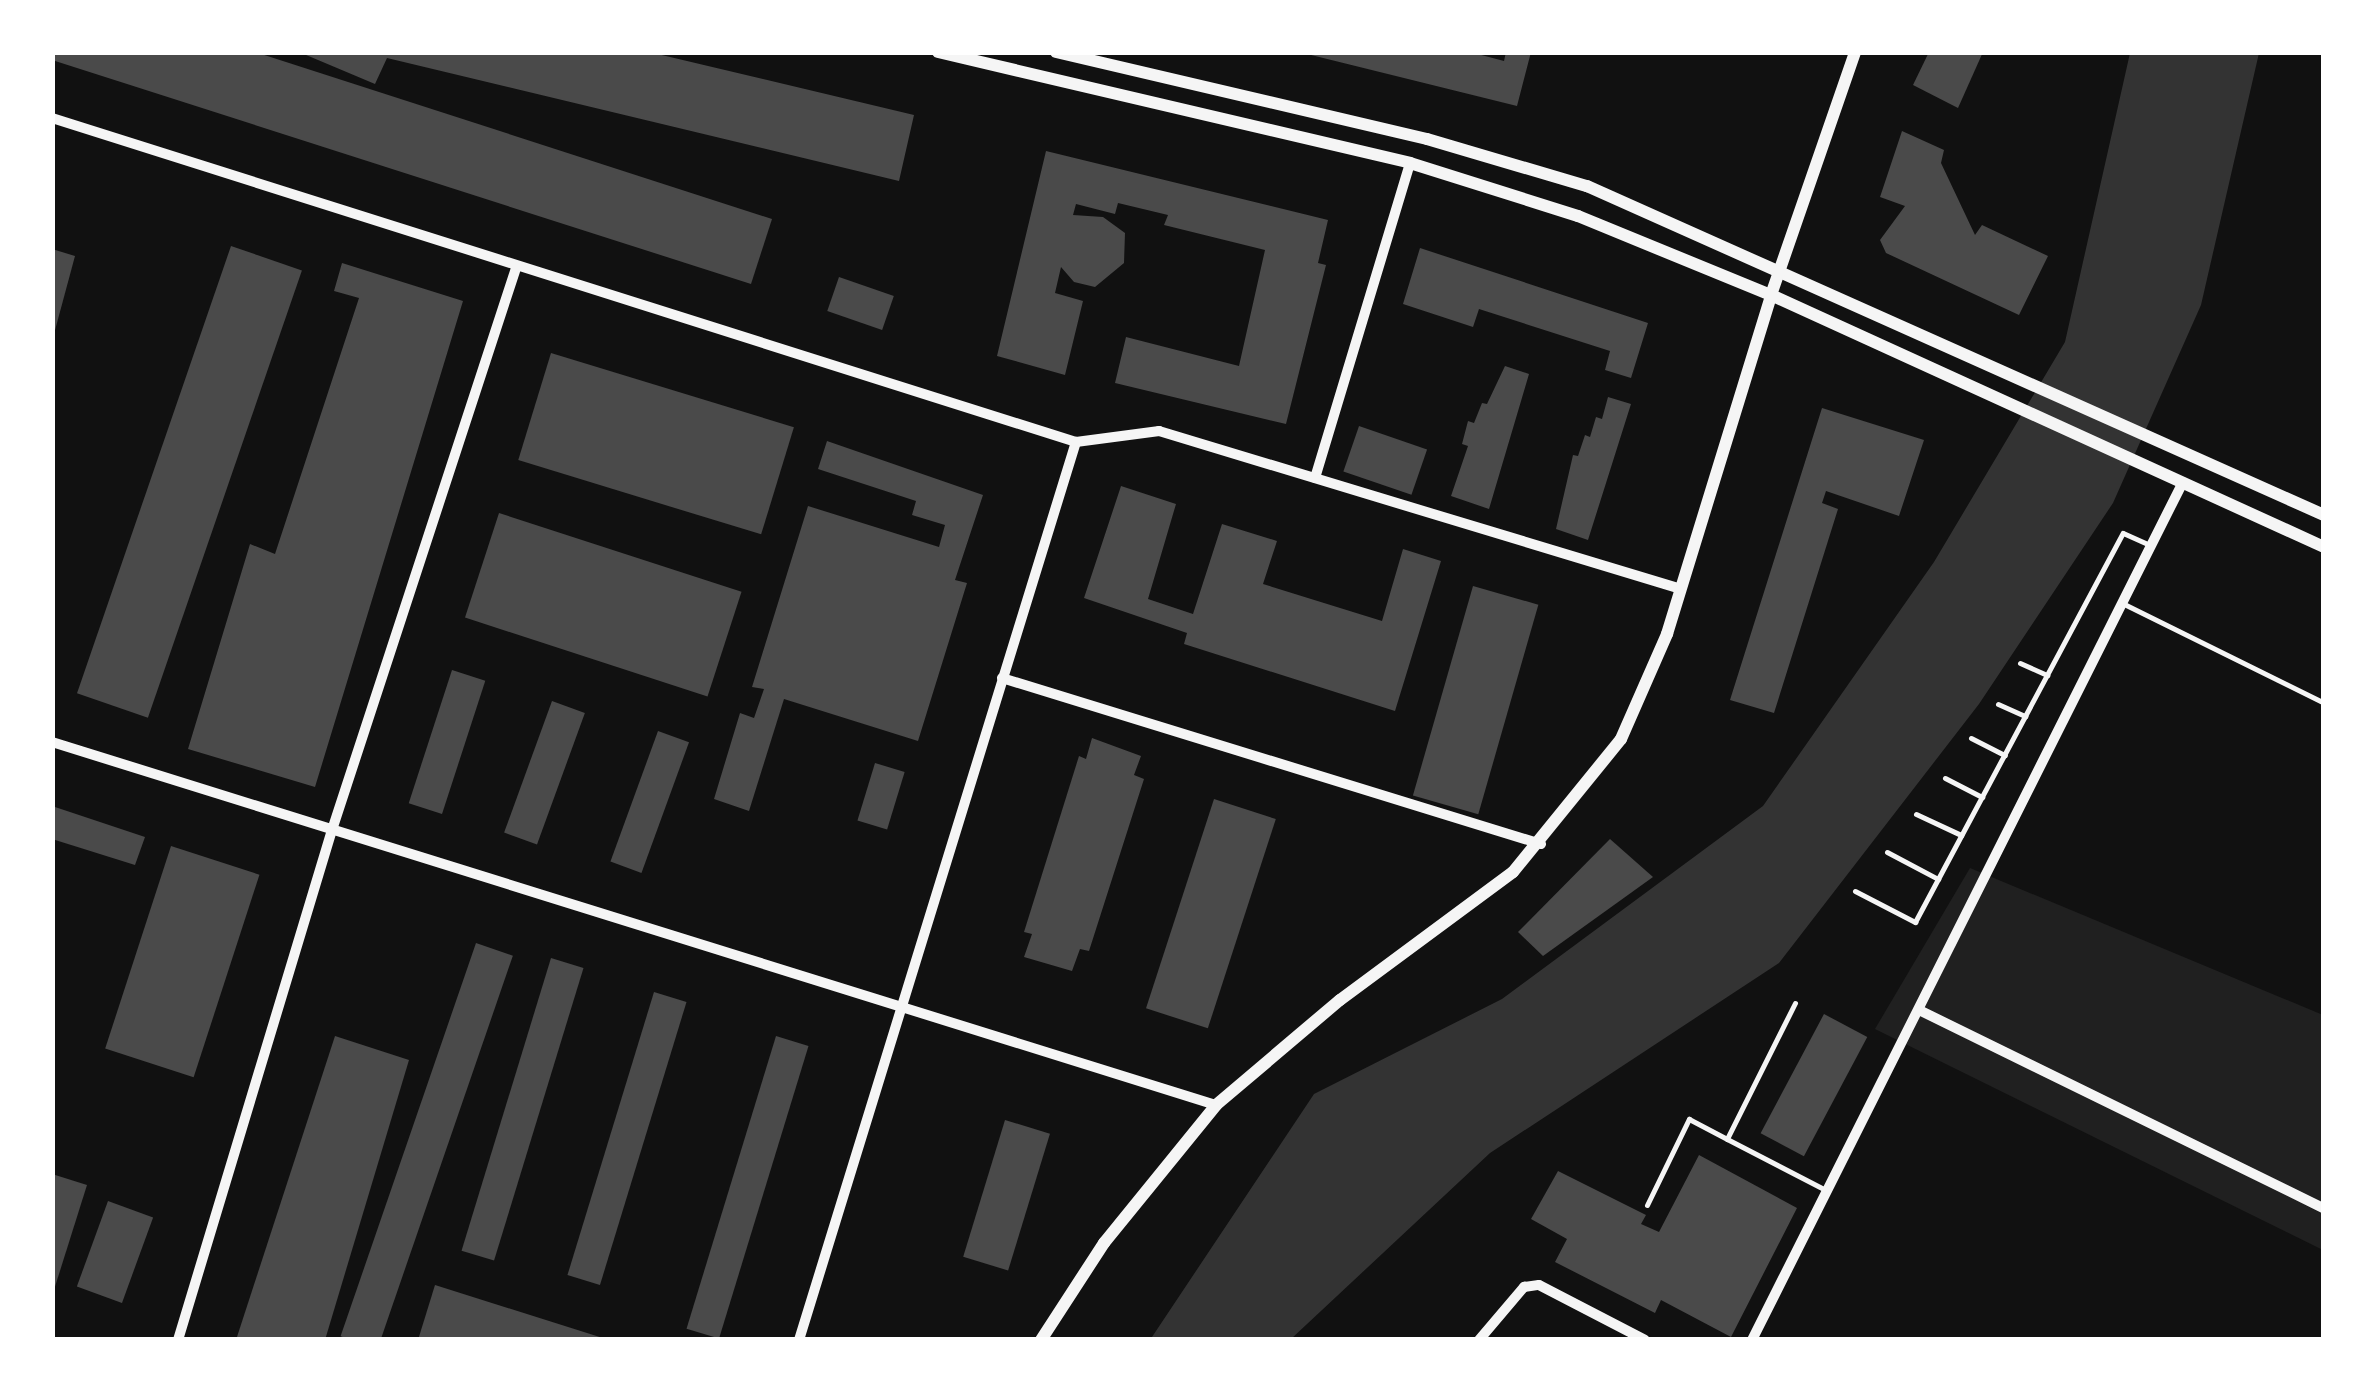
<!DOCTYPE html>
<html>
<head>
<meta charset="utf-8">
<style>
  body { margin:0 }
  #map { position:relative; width:2376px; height:1392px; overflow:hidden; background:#111; font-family:"Titillium Web",sans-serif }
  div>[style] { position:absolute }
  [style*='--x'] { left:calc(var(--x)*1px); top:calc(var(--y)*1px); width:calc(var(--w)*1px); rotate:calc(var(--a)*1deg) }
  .green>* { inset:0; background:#202020 }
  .water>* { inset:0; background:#333 }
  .building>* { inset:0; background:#4a4a4a; transform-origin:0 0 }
  .service>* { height:5px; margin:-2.5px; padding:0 2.5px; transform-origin:2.5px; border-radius:2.5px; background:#f5f5f5 }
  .minor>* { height:10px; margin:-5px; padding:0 5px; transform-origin:5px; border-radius:5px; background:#f5f5f5 }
  .tertiary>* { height:12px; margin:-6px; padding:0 6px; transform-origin:6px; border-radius:6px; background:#f5f5f5 }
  span { translate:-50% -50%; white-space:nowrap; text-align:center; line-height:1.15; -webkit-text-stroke:9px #fff; paint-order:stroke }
  .frame { position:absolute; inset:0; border:55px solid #fff; pointer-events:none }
</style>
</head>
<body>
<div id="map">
  <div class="green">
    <div style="clip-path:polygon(1970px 868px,2323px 1015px,2323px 1250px,1875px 1029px)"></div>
  </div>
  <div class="water">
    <div style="clip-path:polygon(2130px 53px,2259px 53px,2201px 305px,2113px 503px,1979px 704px,1779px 963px,1490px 1153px,1291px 1339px,1150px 1340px,1314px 1094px,1502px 999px,1763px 806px,1934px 562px,2065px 342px)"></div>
  </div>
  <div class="building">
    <div style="clip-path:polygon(52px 52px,255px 52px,772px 219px,751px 284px,52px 60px)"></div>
    <div style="clip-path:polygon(299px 52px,649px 52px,914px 115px,899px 181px,387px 58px,375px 84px)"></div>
    <div style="clip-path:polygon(1299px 52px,1470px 52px,1504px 61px,1506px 52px,1531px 52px,1517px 106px)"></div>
    <div style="clip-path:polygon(1929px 52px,1983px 52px,1958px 108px,1913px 85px)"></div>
    <div style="clip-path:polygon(1902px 131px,1944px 150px,1941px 163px,1975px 235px,1982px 225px,2048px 256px,2019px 315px,1886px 253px,1880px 240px,1905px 206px,1880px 197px)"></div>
    <div style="clip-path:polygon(1046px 151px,1328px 220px,1318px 263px,1326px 265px,1286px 424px,1115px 383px,1126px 337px,1239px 366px,1265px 250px,1164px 225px,1168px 215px,1118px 203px,1115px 214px,1076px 204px,1073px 215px,1103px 217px,1125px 233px,1124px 263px,1095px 287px,1074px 282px,1061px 267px,1055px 293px,1083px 301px,1065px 375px,997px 356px)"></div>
    <div style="left:231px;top:246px;width:75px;height:473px;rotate:19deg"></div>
    <div style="clip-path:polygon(1420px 248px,1648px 323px,1631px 378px,1605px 370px,1610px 351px,1479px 309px,1473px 327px,1403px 304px)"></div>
    <div style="clip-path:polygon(52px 249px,75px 256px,54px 334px,52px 334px)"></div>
    <div style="clip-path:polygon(342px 263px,463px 301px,315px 787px,188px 749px,250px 544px,275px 554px,359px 298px,334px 291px)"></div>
    <div style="left:839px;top:277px;width:58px;height:36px;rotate:19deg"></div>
    <div style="left:551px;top:353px;width:254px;height:112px;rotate:17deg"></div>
    <div style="clip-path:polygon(1505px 366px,1529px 374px,1489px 509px,1451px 496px,1468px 446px,1462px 444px,1468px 421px,1474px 423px,1482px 403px,1487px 404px)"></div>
    <div style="clip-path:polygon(1608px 397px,1631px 404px,1588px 540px,1556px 529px,1573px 455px,1578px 456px,1585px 435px,1590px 437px,1596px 417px,1602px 419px)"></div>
    <div style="clip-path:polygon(1822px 408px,1924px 440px,1899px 516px,1826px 491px,1822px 503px,1838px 509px,1774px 713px,1730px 700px)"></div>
    <div style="left:1359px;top:426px;width:72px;height:48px;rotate:19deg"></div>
    <div style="clip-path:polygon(827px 441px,983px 495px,955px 580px,967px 583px,918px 741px,784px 699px,749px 811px,714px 799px,740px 713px,754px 718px,764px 689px,752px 687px,808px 506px,939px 547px,945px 525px,912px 515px,916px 501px,818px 469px)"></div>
    <div style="clip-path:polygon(1121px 486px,1176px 504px,1148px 599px,1193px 614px,1222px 524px,1277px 541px,1263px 584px,1382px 621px,1403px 549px,1441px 561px,1395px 711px,1184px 644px,1187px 633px,1084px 598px)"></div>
    <div style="left:499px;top:513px;width:255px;height:110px;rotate:18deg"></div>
    <div style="left:1473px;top:586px;width:68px;height:218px;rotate:16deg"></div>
    <div style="left:452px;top:670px;width:35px;height:140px;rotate:18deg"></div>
    <div style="left:552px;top:701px;width:35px;height:140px;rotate:20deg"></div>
    <div style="left:658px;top:731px;width:33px;height:139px;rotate:20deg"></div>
    <div style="clip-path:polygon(1092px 738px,1141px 756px,1134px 775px,1144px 779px,1089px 951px,1080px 949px,1072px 971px,1024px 957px,1032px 934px,1024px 932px,1079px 756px,1086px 759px)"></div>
    <div style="left:875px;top:763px;width:31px;height:60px;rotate:17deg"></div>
    <div style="left:1214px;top:799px;width:65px;height:220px;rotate:18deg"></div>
    <div style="clip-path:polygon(52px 806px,145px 837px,135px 865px,52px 839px)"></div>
    <div style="clip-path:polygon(1610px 839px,1653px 877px,1543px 956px,1518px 932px)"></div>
    <div style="left:171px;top:846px;width:93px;height:213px;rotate:18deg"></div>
    <div style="left:476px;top:943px;width:39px;height:416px;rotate:19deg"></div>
    <div style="left:551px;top:958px;width:34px;height:306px;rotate:17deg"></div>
    <div style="left:654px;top:992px;width:34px;height:296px;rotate:17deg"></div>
    <div style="left:1824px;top:1014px;width:49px;height:135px;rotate:28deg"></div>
    <div style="clip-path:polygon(335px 1036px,409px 1060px,325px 1340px,236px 1340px)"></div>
    <div style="left:776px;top:1036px;width:34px;height:306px;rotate:17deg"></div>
    <div style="left:1005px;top:1120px;width:47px;height:143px;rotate:17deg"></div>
    <div style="clip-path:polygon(1699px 1155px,1797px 1208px,1731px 1337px,1661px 1300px,1655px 1313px,1555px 1262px,1567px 1239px,1531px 1219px,1558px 1171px,1646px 1215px,1641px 1224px,1659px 1232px)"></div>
    <div style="clip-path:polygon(52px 1174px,87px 1185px,53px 1293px,52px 1293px)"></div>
    <div style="left:108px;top:1201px;width:48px;height:91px;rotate:20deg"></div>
    <div style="clip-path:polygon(435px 1285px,606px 1339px,606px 1340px,418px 1340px)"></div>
  </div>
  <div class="service">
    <div style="--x:2124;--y:604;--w:223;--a:26.3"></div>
    <div style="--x:2020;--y:663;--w:30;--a:24"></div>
    <div style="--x:1998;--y:704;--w:30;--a:24"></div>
    <div style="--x:1971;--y:738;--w:38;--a:27"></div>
    <div style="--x:1945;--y:778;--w:42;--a:27.2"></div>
    <div style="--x:1916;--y:814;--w:50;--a:25"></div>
    <div style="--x:1887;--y:852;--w:58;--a:27.9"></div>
    <div style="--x:1855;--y:891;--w:68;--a:27.3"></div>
    <div style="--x:1915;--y:922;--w:441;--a:-61.9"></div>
    <div style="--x:2123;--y:533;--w:30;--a:24"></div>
    <div style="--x:1795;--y:1003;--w:152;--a:116.6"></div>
    <div style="--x:1727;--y:1139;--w:111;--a:27.3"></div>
    <div style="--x:1647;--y:1205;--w:96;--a:-64"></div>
    <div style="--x:1689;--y:1119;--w:43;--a:27.8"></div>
  </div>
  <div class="minor">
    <div style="--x:52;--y:118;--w:1074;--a:17.56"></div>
    <div style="--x:1076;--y:442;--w:84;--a:-7.5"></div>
    <div style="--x:1159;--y:431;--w:545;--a:16.84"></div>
    <div style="--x:1315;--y:478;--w:329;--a:-73.2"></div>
    <div style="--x:1002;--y:678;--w:564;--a:17.12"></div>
    <div style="--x:52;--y:742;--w:1219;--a:17.32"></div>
    <div style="--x:1919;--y:1010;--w:451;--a:26.1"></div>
    <div style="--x:178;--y:1340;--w:533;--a:-73.2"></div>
    <div style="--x:332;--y:830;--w:591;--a:-71.87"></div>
    <div style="--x:799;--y:1340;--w:940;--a:-72.86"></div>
    <div style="--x:1479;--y:1340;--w:70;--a:-49.7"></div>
    <div style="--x:1524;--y:1287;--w:15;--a:-8"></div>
    <div style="--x:1539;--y:1285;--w:119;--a:27.4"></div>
    <div style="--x:1752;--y:1340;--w:960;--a:-63.33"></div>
  </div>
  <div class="tertiary">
    <div style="--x:938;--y:52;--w:485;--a:13.2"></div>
    <div style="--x:1410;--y:163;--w:176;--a:17.5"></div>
    <div style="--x:1578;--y:216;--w:209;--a:22.3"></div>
    <div style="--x:1771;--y:295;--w:608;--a:24.5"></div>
    <div style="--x:1056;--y:52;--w:381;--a:13.2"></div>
    <div style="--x:1427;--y:139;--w:167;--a:16.4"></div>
    <div style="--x:1587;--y:186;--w:807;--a:24.06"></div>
    <div style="--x:1041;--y:1340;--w:116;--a:-57"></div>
    <div style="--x:1104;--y:1243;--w:178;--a:-50.9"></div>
    <div style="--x:1216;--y:1105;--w:162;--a:-40.3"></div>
    <div style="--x:1340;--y:1000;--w:215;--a:-36.5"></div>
    <div style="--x:1513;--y:872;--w:171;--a:-50.9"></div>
    <div style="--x:1621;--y:739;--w:115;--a:-66.3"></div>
    <div style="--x:1667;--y:634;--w:355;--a:-72.9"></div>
    <div style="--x:1771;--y:295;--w:257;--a:-70.9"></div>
  </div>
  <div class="frame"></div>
</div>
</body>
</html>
